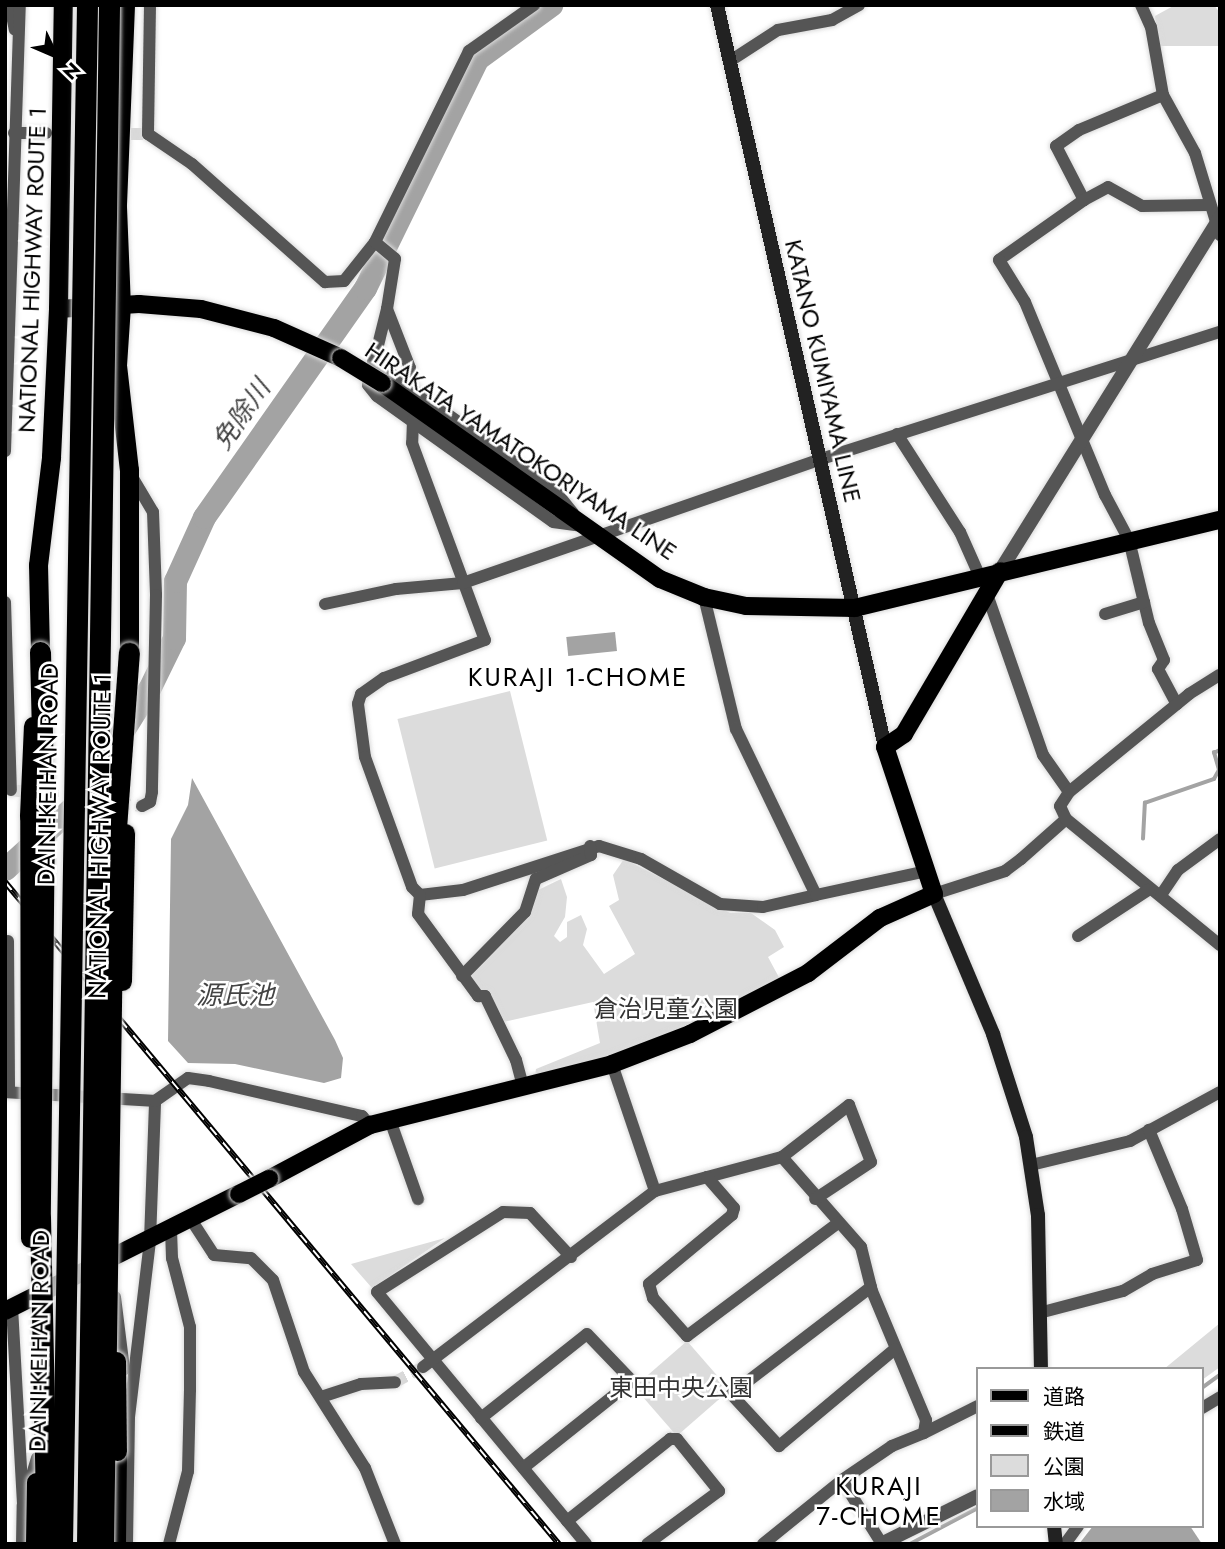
<!DOCTYPE html>
<html>
<head>
<meta charset="utf-8">
<style>
  body { margin:0 }
  #map { position:relative; width:1225px; height:1549px; overflow:hidden; background:#fff; font-family:Jost,"Noto Sans JP",sans-serif }
  div>[style] { position:absolute }
  [style*='--x'] { left:calc(var(--x)*1px); top:calc(var(--y)*1px); width:calc(var(--w)*1px); rotate:calc(var(--a)*1deg) }
  .green>* { inset:0; background:#dcdcdc; transform-origin:0 0 }
  .water>* { inset:0; background:#a3a3a3; transform-origin:0 0 }
  .stream>* { height:3.5px; margin:-1.75px; padding:0 1.75px; transform-origin:1.75px; border-radius:1.75px; background:#a3a3a3 }
  .river>* { height:23px; margin:-11.5px; padding:0 11.5px; transform-origin:11.5px; border-radius:11.5px; background:#a3a3a3 }
  .minor-tunnel>* { height:12px; margin-top:-6px; transform-origin:0; background:repeating-linear-gradient(90deg,#d9d9d9 0 12px,transparent 0 18px) }
  .roads { filter:drop-shadow(0 0 2px #dbdbdb) drop-shadow(0 0 2px #dbdbdb) }
  .minor>* { height:12px; margin:-6px; padding:0 6px; transform-origin:6px; border-radius:6px; background:#555 }
  .tertiary>* { height:14px; margin:-7px; padding:0 7px; transform-origin:7px; border-radius:7px; background:#555 }
  .secondary>* { height:14px; margin:-7px; padding:0 7px; transform-origin:7px; border-radius:7px; background:#222 }
  .primary>* { height:18px; margin:-9px; padding:0 9px; transform-origin:9px; border-radius:9px; background:#000 }
  .trunk>* { height:19px; margin:-9.5px; padding:0 9.5px; transform-origin:9.5px; border-radius:9.5px; background:#000 }
  .rail>* { height:6px; margin-top:-3px; transform-origin:0; background:repeating-linear-gradient(90deg,#fff 0 10px,#000 0 20px); box-sizing:border-box; border-block:2px solid #000 }
  .bridges { filter:drop-shadow(0 0 2px #dbdbdb) drop-shadow(0 0 2px #dbdbdb) }
  .primary-bridge>* { height:18px; margin:-9px; padding:0 9px; transform-origin:9px; border-radius:9px; background:#000 }
  .trunk-bridge>* { height:19px; margin:-9.5px; padding:0 9.5px; transform-origin:9.5px; border-radius:9.5px; background:#000 }
  .motorway-bridge>* { height:21px; margin:-10.5px; padding:0 10.5px; transform-origin:10.5px; border-radius:10.5px; background:#000 }
  span { translate:-50% -50%; white-space:nowrap; text-align:center; line-height:1.15; -webkit-text-stroke:5px #fff; paint-order:stroke }
  .street-label { font-size:24px; color:#000 }
  .park-label { font-size:24px; color:#333 }
  .water-label { font-size:26px; color:#444; font-style:italic }
  .neighbourhood-label { font-size:26px; color:#000; letter-spacing:2px }
  .frame { position:absolute; inset:0; border:7px solid #000; pointer-events:none }
  .legend { position:absolute; left:976px; top:1367px; width:228px; height:161px; box-sizing:border-box; background:#fff; border:2px solid #999; margin:0; padding:9px 12px; list-style:none; font-size:21px; color:#000 }
  .legend li { display:flex; align-items:center; gap:14px; height:35px }
  .legend b { width:35px; border:2px solid #999 }
  .north { position:absolute; left:21px; top:21px; width:70px; height:70px; -webkit-text-stroke:5px #fff; paint-order:stroke; rotate:134deg; font-size:19px; font-weight:700; line-height:28px; text-align:center; color:#000 }
  .north::after { content:''; display:block; margin:auto; width:24px; height:32px; background:#000; clip-path:polygon(50% 0,100% 100%,50% 72%,0 100%) }
</style>
</head>
<body>
<div id="map">
  <div class="green">
    <div style="clip-path:polygon(1175px 5px,1214px 5px,1220px 13px,1220px 46px,1159px 46px,1155px 16px)"></div>
    <div style="left:510px;top:691px;width:154px;height:116px;rotate:76deg"></div>
    <div style="clip-path:polygon(624px 859px,730px 913px,751px 913px,775px 930px,784px 947px,768px 957px,782px 983px,680px 1035px,535px 1077px,536px 1069px,600px 1043px,593px 1002px,503px 1022px,469px 976px,538px 890px,561px 879px,567px 897px,565px 917px,554px 936px,560px 942px,567px 937px,567px 922px,581px 915px,587px 929px,583px 945px,604px 974px,635px 954px,609px 906px,619px 900px,613px 875px)"></div>
    <div style="clip-path:polygon(445px 1238px,372px 1288px,351px 1264px)"></div>
    <div style="clip-path:polygon(1220px 1323px,1220px 1367px,1202px 1380px,1202px 1369px,1164px 1369px)"></div>
    <div style="left:687px;top:1341px;width:65px;height:70px;rotate:49deg"></div>
  </div>
  <div class="water">
    <div style="left:615px;top:632px;width:19px;height:49px;rotate:84deg"></div>
    <div style="clip-path:polygon(192px 778px,335px 1040px,343px 1058px,341px 1078px,324px 1083px,235px 1064px,188px 1063px,168px 1041px,171px 839px,188px 805px)"></div>
    <div style="clip-path:polygon(1093px 1526px,1190px 1526px,1202px 1544px,1079px 1544px)"></div>
  </div>
  <div class="stream">
    <div style="--x:1143;--y:839;--w:36;--a:-87"></div>
    <div style="--x:1145;--y:803;--w:73;--a:-19.2"></div>
    <div style="--x:1214;--y:779;--w:10;--a:-61"></div>
    <div style="--x:1219;--y:770;--w:18;--a:-106"></div>
    <div style="--x:1214;--y:753;--w:7;--a:-27"></div>
    <div style="--x:1202;--y:1388;--w:22;--a:-36"></div>
    <div style="--x:910;--y:1544;--w:77;--a:-27.9"></div>
  </div>
  <div class="river">
    <div style="--x:5;--y:869;--w:99;--a:-42.5"></div>
    <div style="--x:78;--y:802;--w:133;--a:-57.9"></div>
    <div style="--x:149;--y:689;--w:57;--a:-63.9"></div>
    <div style="--x:174;--y:638;--w:57;--a:-89"></div>
    <div style="--x:175;--y:581;--w:70;--a:-65.6"></div>
    <div style="--x:204;--y:517;--w:280;--a:-54.9"></div>
    <div style="--x:365;--y:288;--w:255;--a:-63.9"></div>
    <div style="--x:477;--y:59;--w:92;--a:-36.1"></div>
  </div>
  <div class="minor-tunnel">
    <div style="--x:113;--y:134;--w:35;--a:0"></div>
    <div style="--x:11;--y:790;--w:132;--a:7"></div>
    <div style="--x:395;--y:1382;--w:32;--a:-28"></div>
  </div>
  <div class="roads">
    <div class="minor">
      <div style="--x:10;--y:5;--w:25;--a:79"></div>
      <div style="--x:150;--y:5;--w:129;--a:90.9"></div>
      <div style="--x:148;--y:134;--w:53;--a:34.3"></div>
      <div style="--x:192;--y:164;--w:178;--a:41.6"></div>
      <div style="--x:325;--y:282;--w:19;--a:-3"></div>
      <div style="--x:344;--y:281;--w:50;--a:-51.5"></div>
      <div style="--x:375;--y:242;--w:213;--a:-63.8"></div>
      <div style="--x:469;--y:51;--w:80;--a:-35.3"></div>
      <div style="--x:1141;--y:5;--w:24;--a:66"></div>
      <div style="--x:1151;--y:27;--w:69;--a:80"></div>
      <div style="--x:1163;--y:95;--w:66;--a:61.1"></div>
      <div style="--x:1195;--y:153;--w:86;--a:73"></div>
      <div style="--x:730;--y:61;--w:57;--a:-32.9"></div>
      <div style="--x:778;--y:30;--w:55;--a:-10.5"></div>
      <div style="--x:832;--y:20;--w:31;--a:-29"></div>
      <div style="--x:1163;--y:95;--w:91;--a:157.4"></div>
      <div style="--x:1079;--y:130;--w:28;--a:145"></div>
      <div style="--x:1056;--y:146;--w:61;--a:62.6"></div>
      <div style="--x:1084;--y:200;--w:104;--a:144.8"></div>
      <div style="--x:999;--y:260;--w:49;--a:58.2"></div>
      <div style="--x:1025;--y:302;--w:209;--a:67.5"></div>
      <div style="--x:1105;--y:495;--w:51;--a:61.9"></div>
      <div style="--x:1129;--y:540;--w:85;--a:76.5"></div>
      <div style="--x:1149;--y:623;--w:40;--a:68"></div>
      <div style="--x:1164;--y:660;--w:11;--a:124"></div>
      <div style="--x:1158;--y:669;--w:40;--a:62"></div>
      <div style="--x:14;--y:133;--w:32;--a:0"></div>
      <div style="--x:1084;--y:200;--w:27;--a:-28"></div>
      <div style="--x:1108;--y:187;--w:39;--a:29"></div>
      <div style="--x:1142;--y:206;--w:66;--a:-0.9"></div>
      <div style="--x:375;--y:242;--w:26;--a:40"></div>
      <div style="--x:395;--y:259;--w:51;--a:99.1"></div>
      <div style="--x:387;--y:309;--w:63;--a:68.7"></div>
      <div style="--x:410;--y:368;--w:22;--a:85"></div>
      <div style="--x:387;--y:309;--w:78;--a:104"></div>
      <div style="--x:368;--y:385;--w:14;--a:51"></div>
      <div style="--x:377;--y:396;--w:216;--a:35.6"></div>
      <div style="--x:553;--y:522;--w:28;--a:8"></div>
      <div style="--x:373;--y:361;--w:225;--a:35.6"></div>
      <div style="--x:556;--y:492;--w:27;--a:51"></div>
      <div style="--x:413;--y:420;--w:23;--a:92"></div>
      <div style="--x:412;--y:443;--w:210;--a:69.7"></div>
      <div style="--x:485;--y:640;--w:108;--a:159.4"></div>
      <div style="--x:384;--y:678;--w:28;--a:145"></div>
      <div style="--x:361;--y:694;--w:10;--a:107"></div>
      <div style="--x:358;--y:704;--w:53;--a:82.5"></div>
      <div style="--x:365;--y:757;--w:138;--a:70.1"></div>
      <div style="--x:412;--y:887;--w:11;--a:45"></div>
      <div style="--x:420;--y:895;--w:43;--a:-6.6"></div>
      <div style="--x:463;--y:890;--w:143;--a:-17.9"></div>
      <div style="--x:599;--y:846;--w:44;--a:17.2"></div>
      <div style="--x:641;--y:859;--w:91;--a:29.7"></div>
      <div style="--x:720;--y:904;--w:43;--a:4"></div>
      <div style="--x:763;--y:907;--w:54;--a:-12.8"></div>
      <div style="--x:897;--y:434;--w:117;--a:57.3"></div>
      <div style="--x:960;--y:532;--w:49;--a:66"></div>
      <div style="--x:5;--y:451;--w:446;--a:-88.1"></div>
      <div style="--x:131;--y:475;--w:43;--a:59.3"></div>
      <div style="--x:153;--y:512;--w:83;--a:87.9"></div>
      <div style="--x:156;--y:595;--w:197;--a:91.2"></div>
      <div style="--x:152;--y:792;--w:10;--a:101"></div>
      <div style="--x:150;--y:802;--w:9;--a:153"></div>
      <div style="--x:704;--y:597;--w:136;--a:76.4"></div>
      <div style="--x:736;--y:729;--w:184;--a:64.3"></div>
      <div style="--x:816;--y:895;--w:114;--a:-12.2"></div>
      <div style="--x:988;--y:597;--w:167;--a:70.8"></div>
      <div style="--x:1043;--y:755;--w:45;--a:54.9"></div>
      <div style="--x:5;--y:602;--w:188;--a:88.2"></div>
      <div style="--x:325;--y:604;--w:73;--a:-11.9"></div>
      <div style="--x:396;--y:589;--w:67;--a:-5.1"></div>
      <div style="--x:463;--y:583;--w:376;--a:-19.1"></div>
      <div style="--x:818;--y:460;--w:422;--a:-17.7"></div>
      <div style="--x:1105;--y:614;--w:41;--a:-17.1"></div>
      <div style="--x:1066;--y:819;--w:199;--a:39.3"></div>
      <div style="--x:934;--y:894;--w:75;--a:-17.9"></div>
      <div style="--x:1005;--y:871;--w:20;--a:-37"></div>
      <div style="--x:1021;--y:859;--w:60;--a:-41.6"></div>
      <div style="--x:1066;--y:819;--w:14;--a:-115"></div>
      <div style="--x:1060;--y:806;--w:17;--a:-57"></div>
      <div style="--x:1069;--y:792;--w:155;--a:-39.2"></div>
      <div style="--x:1189;--y:694;--w:36;--a:-32"></div>
      <div style="--x:420;--y:895;--w:19;--a:96"></div>
      <div style="--x:418;--y:914;--w:102;--a:53.8"></div>
      <div style="--x:478;--y:996;--w:7;--a:0"></div>
      <div style="--x:485;--y:996;--w:71;--a:64.2"></div>
      <div style="--x:516;--y:1060;--w:27;--a:75"></div>
      <div style="--x:1161;--y:895;--w:30;--a:-56"></div>
      <div style="--x:1178;--y:870;--w:52;--a:-36.4"></div>
      <div style="--x:1078;--y:936;--w:84;--a:-33.3"></div>
      <div style="--x:8;--y:941;--w:151;--a:89.6"></div>
      <div style="--x:462;--y:976;--w:90;--a:-45.5"></div>
      <div style="--x:525;--y:912;--w:35;--a:-72"></div>
      <div style="--x:536;--y:879;--w:60;--a:-23.6"></div>
      <div style="--x:591;--y:855;--w:9;--a:-96"></div>
      <div style="--x:612;--y:1064;--w:134;--a:71.3"></div>
      <div style="--x:655;--y:1191;--w:131;--a:-15"></div>
      <div style="--x:782;--y:1157;--w:120;--a:48.7"></div>
      <div style="--x:861;--y:1247;--w:45;--a:76"></div>
      <div style="--x:872;--y:1291;--w:140;--a:67.3"></div>
      <div style="--x:926;--y:1420;--w:13;--a:99"></div>
      <div style="--x:924;--y:1433;--w:35;--a:158"></div>
      <div style="--x:892;--y:1446;--w:60;--a:145.8"></div>
      <div style="--x:842;--y:1480;--w:75;--a:58"></div>
      <div style="--x:5;--y:1092;--w:150;--a:3.4"></div>
      <div style="--x:390;--y:1120;--w:84;--a:70.5"></div>
      <div style="--x:782;--y:1157;--w:85;--a:-37.8"></div>
      <div style="--x:849;--y:1105;--w:61;--a:68.9"></div>
      <div style="--x:871;--y:1162;--w:67;--a:146.5"></div>
      <div style="--x:1031;--y:1165;--w:102;--a:-13.6"></div>
      <div style="--x:1130;--y:1141;--w:102;--a:-28.6"></div>
      <div style="--x:707;--y:1177;--w:41;--a:48.9"></div>
      <div style="--x:734;--y:1208;--w:7;--a:106"></div>
      <div style="--x:732;--y:1215;--w:108;--a:140.3"></div>
      <div style="--x:649;--y:1284;--w:15;--a:74"></div>
      <div style="--x:653;--y:1298;--w:51;--a:48.2"></div>
      <div style="--x:687;--y:1336;--w:189;--a:-36.8"></div>
      <div style="--x:192;--y:1221;--w:40;--a:57.1"></div>
      <div style="--x:214;--y:1255;--w:37;--a:5"></div>
      <div style="--x:251;--y:1258;--w:31;--a:45"></div>
      <div style="--x:273;--y:1280;--w:97;--a:71.4"></div>
      <div style="--x:304;--y:1372;--w:114;--a:57.6"></div>
      <div style="--x:365;--y:1468;--w:82;--a:68.5"></div>
      <div style="--x:571;--y:1257;--w:60;--a:-133"></div>
      <div style="--x:530;--y:1213;--w:27;--a:-178"></div>
      <div style="--x:503;--y:1212;--w:149;--a:147.6"></div>
      <div style="--x:377;--y:1292;--w:327;--a:50.3"></div>
      <div style="--x:871;--y:1287;--w:176;--a:142.6"></div>
      <div style="--x:731;--y:1394;--w:71;--a:47.3"></div>
      <div style="--x:779;--y:1446;--w:151;--a:-39.9"></div>
      <div style="--x:115;--y:1297;--w:73;--a:82.9"></div>
      <div style="--x:12;--y:1307;--w:198;--a:86.8"></div>
      <div style="--x:1039;--y:1313;--w:87;--a:-14.7"></div>
      <div style="--x:1123;--y:1291;--w:34;--a:-30"></div>
      <div style="--x:1152;--y:1274;--w:47;--a:-17.3"></div>
      <div style="--x:1197;--y:1260;--w:53;--a:-106.4"></div>
      <div style="--x:1182;--y:1209;--w:86;--a:-112.7"></div>
      <div style="--x:423;--y:1367;--w:291;--a:-37.2"></div>
      <div style="--x:321;--y:1397;--w:42;--a:-18"></div>
      <div style="--x:361;--y:1384;--w:34;--a:-3"></div>
      <div style="--x:1202;--y:1408;--w:21;--a:-31"></div>
      <div style="--x:481;--y:1418;--w:135;--a:-38.4"></div>
      <div style="--x:587;--y:1334;--w:65;--a:46.2"></div>
      <div style="--x:632;--y:1381;--w:139;--a:141.4"></div>
      <div style="--x:924;--y:1433;--w:60;--a:-26.6"></div>
      <div style="--x:567;--y:1521;--w:132;--a:-38.5"></div>
      <div style="--x:670;--y:1439;--w:7;--a:0"></div>
      <div style="--x:677;--y:1439;--w:67;--a:51.1"></div>
      <div style="--x:719;--y:1491;--w:89;--a:143.6"></div>
      <div style="--x:22;--y:1544;--w:39;--a:-89"></div>
      <div style="--x:23;--y:1505;--w:49;--a:-73.4"></div>
      <div style="--x:127;--y:1544;--w:127;--a:-89.1"></div>
      <div style="--x:129;--y:1417;--w:178;--a:-83.2"></div>
      <div style="--x:150;--y:1240;--w:139;--a:-87.9"></div>
      <div style="--x:155;--y:1101;--w:40;--a:-34.9"></div>
      <div style="--x:188;--y:1078;--w:21;--a:8"></div>
      <div style="--x:209;--y:1081;--w:157;--a:12.9"></div>
      <div style="--x:362;--y:1116;--w:12;--a:48"></div>
      <div style="--x:169;--y:1544;--w:75;--a:-75.4"></div>
      <div style="--x:188;--y:1471;--w:81;--a:-88.6"></div>
      <div style="--x:190;--y:1390;--w:63;--a:-90"></div>
      <div style="--x:190;--y:1327;--w:71;--a:-104.6"></div>
      <div style="--x:172;--y:1258;--w:28;--a:-92"></div>
      <div style="--x:763;--y:1544;--w:102;--a:-39"></div>
      <div style="--x:1065;--y:1544;--w:22;--a:-54"></div>
    </div>
    <div class="tertiary">
      <div style="--x:1000;--y:571;--w:417;--a:-58.1"></div>
      <div style="--x:881;--y:1544;--w:108;--a:-26.3"></div>
    </div>
    <div class="secondary">
      <div style="--x:717;--y:5;--w:761;--a:77.24"></div>
      <div style="--x:934;--y:894;--w:152;--a:67.1"></div>
      <div style="--x:993;--y:1034;--w:108;--a:72.2"></div>
      <div style="--x:1026;--y:1137;--w:79;--a:81.3"></div>
      <div style="--x:1038;--y:1215;--w:154;--a:88.9"></div>
      <div style="--x:1054;--y:1526;--w:18;--a:84"></div>
    </div>
    <div class="primary">
      <div style="--x:58;--y:309;--w:81;--a:-3.5"></div>
      <div style="--x:139;--y:304;--w:62;--a:4.6"></div>
      <div style="--x:201;--y:309;--w:75;--a:14.6"></div>
      <div style="--x:274;--y:328;--w:73;--a:24.1"></div>
      <div style="--x:382;--y:383;--w:340;--a:35.2"></div>
      <div style="--x:660;--y:579;--w:48;--a:22.2"></div>
      <div style="--x:704;--y:597;--w:43;--a:12.1"></div>
      <div style="--x:746;--y:606;--w:109;--a:1.1"></div>
      <div style="--x:855;--y:608;--w:375;--a:-13.6"></div>
      <div style="--x:269;--y:1179;--w:115;--a:-28.1"></div>
      <div style="--x:370;--y:1125;--w:250;--a:-14.1"></div>
      <div style="--x:612;--y:1064;--w:84;--a:-21"></div>
      <div style="--x:690;--y:1034;--w:133;--a:-27.3"></div>
      <div style="--x:808;--y:973;--w:91;--a:-37.4"></div>
      <div style="--x:880;--y:918;--w:59;--a:-24"></div>
      <div style="--x:934;--y:894;--w:155;--a:-108.4"></div>
      <div style="--x:885;--y:747;--w:23;--a:-34"></div>
      <div style="--x:904;--y:734;--w:189;--a:-59.5"></div>
      <div style="--x:5;--y:1311;--w:262;--a:-26.6"></div>
    </div>
    <div class="trunk">
      <div style="--x:125;--y:5;--w:202;--a:92.3"></div>
      <div style="--x:117;--y:207;--w:98;--a:87.7"></div>
      <div style="--x:121;--y:305;--w:60;--a:93.8"></div>
      <div style="--x:117;--y:365;--w:106;--a:83.5"></div>
      <div style="--x:129;--y:470;--w:183;--a:90"></div>
      <div style="--x:40;--y:652;--w:87;--a:-91.3"></div>
      <div style="--x:38;--y:565;--w:109;--a:-83.1"></div>
      <div style="--x:51;--y:457;--w:148;--a:-87.3"></div>
      <div style="--x:58;--y:309;--w:304;--a:-89.1"></div>
      <div style="--x:116;--y:1544;--w:93;--a:-89.4"></div>
    </div>
  </div>
  <div class="rail">
    <div style="--x:5;--y:882;--w:863;--a:50.08"></div>
  </div>
  <div class="bridges">
    <div class="primary-bridge">
      <div style="--x:341;--y:358;--w:48;--a:31.4"></div>
      <div style="--x:239;--y:1194;--w:34;--a:-27"></div>
    </div>
    <div class="trunk-bridge">
      <div style="--x:122;--y:981;--w:148;--a:-88.8"></div>
      <div style="--x:30;--y:1238;--w:422;--a:-90.1"></div>
      <div style="--x:29;--y:816;--w:90;--a:-87.5"></div>
      <div style="--x:116;--y:1361;--w:90;--a:89.4"></div>
      <div style="--x:35;--y:1544;--w:62;--a:-89.1"></div>
    </div>
    <div class="motorway-bridge">
      <div style="--x:40;--y:652;--w:163;--a:88.6"></div>
      <div style="--x:44;--y:815;--w:402;--a:90.6"></div>
      <div style="--x:40;--y:1217;--w:327;--a:88.8"></div>
      <div style="--x:62;--y:1544;--w:1539;--a:-89.07"></div>
      <div style="--x:87;--y:1544;--w:1539;--a:-89.18"></div>
      <div style="--x:103;--y:1544;--w:675;--a:-89.15"></div>
      <div style="--x:113;--y:869;--w:217;--a:-85.8"></div>
    </div>
  </div>
  <div class="street-label">
    <span style="left:32px;top:270px;rotate:-88deg">NATIONAL HIGHWAY ROUTE 1</span>
    <span style="left:823px;top:371px;rotate:77deg">KATANO KUMIYAMA LINE</span>
    <span style="left:521px;top:451px;rotate:34deg">HIRAKATA YAMATOKORIYAMA LINE</span>
    <span style="left:48px;top:774px;rotate:-89deg">DAINI-KEIHAN ROAD</span>
    <span style="left:100px;top:836px;rotate:-89deg">NATIONAL HIGHWAY ROUTE 1</span>
    <span style="left:39px;top:1341px;rotate:-89deg">DAINI-KEIHAN ROAD</span>
  </div>
  <div class="park-label">
    <span style="left:666px;top:1009px">倉治児童公園</span>
    <span style="left:681px;top:1388px">東田中央公園</span>
  </div>
  <div class="water-label">
    <span style="left:242px;top:415px;rotate:-55deg">免除川</span>
    <span style="left:235px;top:996px">源氏池</span>
  </div>
  <div class="neighbourhood-label">
    <span style="left:578px;top:678px">KURAJI 1-CHOME</span>
    <span style="left:879px;top:1502px">KURAJI<br>7-CHOME</span>
  </div>
  <div class="frame"></div>
  <ul class="legend">
  <li><b style="height:9px;background:#000"></b>道路</li>
  <li><b style="height:9px;background:#000"></b>鉄道</li>
  <li><b style="height:19px;background:#dcdcdc"></b>公園</li>
  <li><b style="height:19px;background:#a3a3a3"></b>水域</li>
  </ul>
  <div class="north">N</div>
</div>
</body>
</html>
